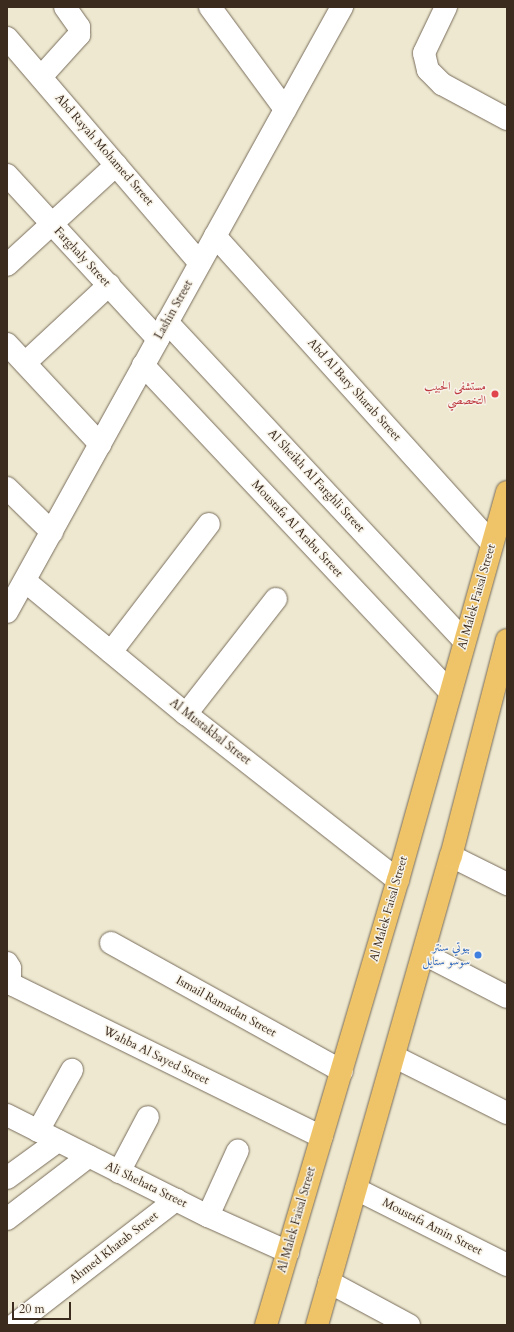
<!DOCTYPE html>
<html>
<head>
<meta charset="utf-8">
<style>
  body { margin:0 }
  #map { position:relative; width:514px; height:1332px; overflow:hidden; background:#ede8cf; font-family:Cardo,Amiri,serif }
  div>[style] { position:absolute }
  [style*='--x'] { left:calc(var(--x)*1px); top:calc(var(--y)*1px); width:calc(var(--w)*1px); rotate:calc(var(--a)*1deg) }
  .roads { filter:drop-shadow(0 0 1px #796c5c) drop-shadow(0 0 1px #796c5c) }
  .street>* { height:22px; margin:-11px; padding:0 11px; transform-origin:11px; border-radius:11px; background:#fff }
  .primary>* { height:22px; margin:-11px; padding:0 11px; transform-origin:11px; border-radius:11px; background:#efc469 }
  .dots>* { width:11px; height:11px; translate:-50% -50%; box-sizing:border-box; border:2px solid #f7f3e8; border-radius:50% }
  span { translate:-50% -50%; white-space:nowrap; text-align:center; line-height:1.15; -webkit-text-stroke:3px #f7f3e8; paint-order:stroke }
  .street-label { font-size:12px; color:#3b2a1e }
  .health-label { font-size:12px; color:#be3a42 }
  .right { translate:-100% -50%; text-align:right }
  .shop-label { font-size:12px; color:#366cbe }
  .frame { position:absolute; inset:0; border:8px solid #3b2a1e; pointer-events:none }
  .scale { position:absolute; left:12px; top:1302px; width:59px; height:18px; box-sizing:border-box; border:2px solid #3b2a1e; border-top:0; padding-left:5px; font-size:12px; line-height:14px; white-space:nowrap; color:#3b2a1e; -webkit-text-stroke:3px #f7f3e8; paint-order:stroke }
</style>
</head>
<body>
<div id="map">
  <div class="roads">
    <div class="street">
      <div style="--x:210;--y:7;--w:127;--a:53.7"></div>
      <div style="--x:446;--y:7;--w:51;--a:115.6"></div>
      <div style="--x:424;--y:53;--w:17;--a:77"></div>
      <div style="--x:428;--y:70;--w:20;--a:45"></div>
      <div style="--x:442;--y:84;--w:74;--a:28.3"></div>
      <div style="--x:7;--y:38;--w:296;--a:49.4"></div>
      <div style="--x:41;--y:77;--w:57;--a:-47.9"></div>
      <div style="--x:79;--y:35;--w:8;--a:-90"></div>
      <div style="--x:79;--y:27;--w:24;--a:-125"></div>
      <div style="--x:7;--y:175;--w:223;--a:47.4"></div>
      <div style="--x:215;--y:236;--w:414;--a:48"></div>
      <div style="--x:7;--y:265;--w:148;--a:-42.5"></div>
      <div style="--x:167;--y:322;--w:435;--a:47"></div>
      <div style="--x:7;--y:344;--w:137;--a:47.1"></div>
      <div style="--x:25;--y:363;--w:115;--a:-42.9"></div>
      <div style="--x:143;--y:365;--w:449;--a:46.8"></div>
      <div style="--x:7;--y:488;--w:63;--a:44.4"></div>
      <div style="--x:25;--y:581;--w:209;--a:39.6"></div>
      <div style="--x:186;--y:714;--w:269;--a:38.1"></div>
      <div style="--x:7;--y:612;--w:692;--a:-61.03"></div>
      <div style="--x:111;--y:652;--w:161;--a:-52.6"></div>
      <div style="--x:186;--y:714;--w:146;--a:-52"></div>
      <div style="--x:451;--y:856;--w:63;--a:26.6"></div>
      <div style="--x:111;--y:943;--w:264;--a:29"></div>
      <div style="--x:424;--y:954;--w:93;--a:27.4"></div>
      <div style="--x:7;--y:963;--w:6;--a:59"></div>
      <div style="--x:10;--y:968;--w:13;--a:90"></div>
      <div style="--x:10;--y:981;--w:5;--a:53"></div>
      <div style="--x:13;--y:985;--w:344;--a:26.2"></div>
      <div style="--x:395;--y:1057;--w:125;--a:26.6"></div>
      <div style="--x:7;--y:1115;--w:225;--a:26.7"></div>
      <div style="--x:208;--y:1216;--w:88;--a:24.2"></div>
      <div style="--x:38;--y:1131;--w:70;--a:-60.9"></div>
      <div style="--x:119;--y:1172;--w:62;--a:-62.2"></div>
      <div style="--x:7;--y:1178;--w:63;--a:-36"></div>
      <div style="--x:356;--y:1189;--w:169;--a:26.7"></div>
      <div style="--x:208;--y:1216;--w:72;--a:-65.6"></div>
      <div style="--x:7;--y:1219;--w:103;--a:-37.5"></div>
      <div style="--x:329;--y:1282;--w:91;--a:28.3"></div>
      <div style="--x:14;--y:1325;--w:205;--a:-37.7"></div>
    </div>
    <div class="primary">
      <div style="--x:266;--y:1325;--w:464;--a:-73.5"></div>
      <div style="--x:398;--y:880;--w:403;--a:-74.3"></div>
      <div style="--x:317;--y:1325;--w:488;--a:-74.1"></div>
      <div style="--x:451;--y:856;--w:223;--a:-75.5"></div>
    </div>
  </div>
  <div class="dots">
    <div style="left:495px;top:394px;background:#e0444e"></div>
    <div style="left:478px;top:955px;background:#3f7fe0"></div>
  </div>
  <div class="street-label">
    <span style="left:104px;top:150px;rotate:49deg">Abd Rayah Mohamed Street</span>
    <span style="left:82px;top:257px;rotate:47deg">Farghaly Street</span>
    <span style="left:174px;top:310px;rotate:-61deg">Lashin Street</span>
    <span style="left:354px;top:390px;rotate:48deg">Abd Al Bary Sharab Street</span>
    <span style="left:316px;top:481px;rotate:47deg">Al Sheikh Al Farghli Street</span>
    <span style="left:297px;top:529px;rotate:47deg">Moustafa Al Arabu Street</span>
    <span style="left:477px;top:597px;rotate:-74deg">Al Malek Faisal Street</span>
    <span style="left:210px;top:732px;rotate:38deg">Al Mustakbal Street</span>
    <span style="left:389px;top:909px;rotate:-74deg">Al Malek Faisal Street</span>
    <span style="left:226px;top:1007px;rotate:29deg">Ismail Ramadan Street</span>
    <span style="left:156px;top:1056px;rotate:26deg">Wahba Al Sayed Street</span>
    <span style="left:146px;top:1185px;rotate:26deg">Ali Shehata Street</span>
    <span style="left:297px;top:1220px;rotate:-74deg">Al Malek Faisal Street</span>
    <span style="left:432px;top:1227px;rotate:27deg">Moustafa Amin Street</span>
    <span style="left:114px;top:1248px;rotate:-38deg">Ahmed Khatab Street</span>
  </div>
  <div class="health-label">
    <span class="right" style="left:486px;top:394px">مستشفى الحبيب<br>التخصصي</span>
  </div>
  <div class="shop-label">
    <span class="right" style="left:470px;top:955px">بيوتي سنتر<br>سوسو ستايل</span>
  </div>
  <div class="frame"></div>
  <div class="scale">20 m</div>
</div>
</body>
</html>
